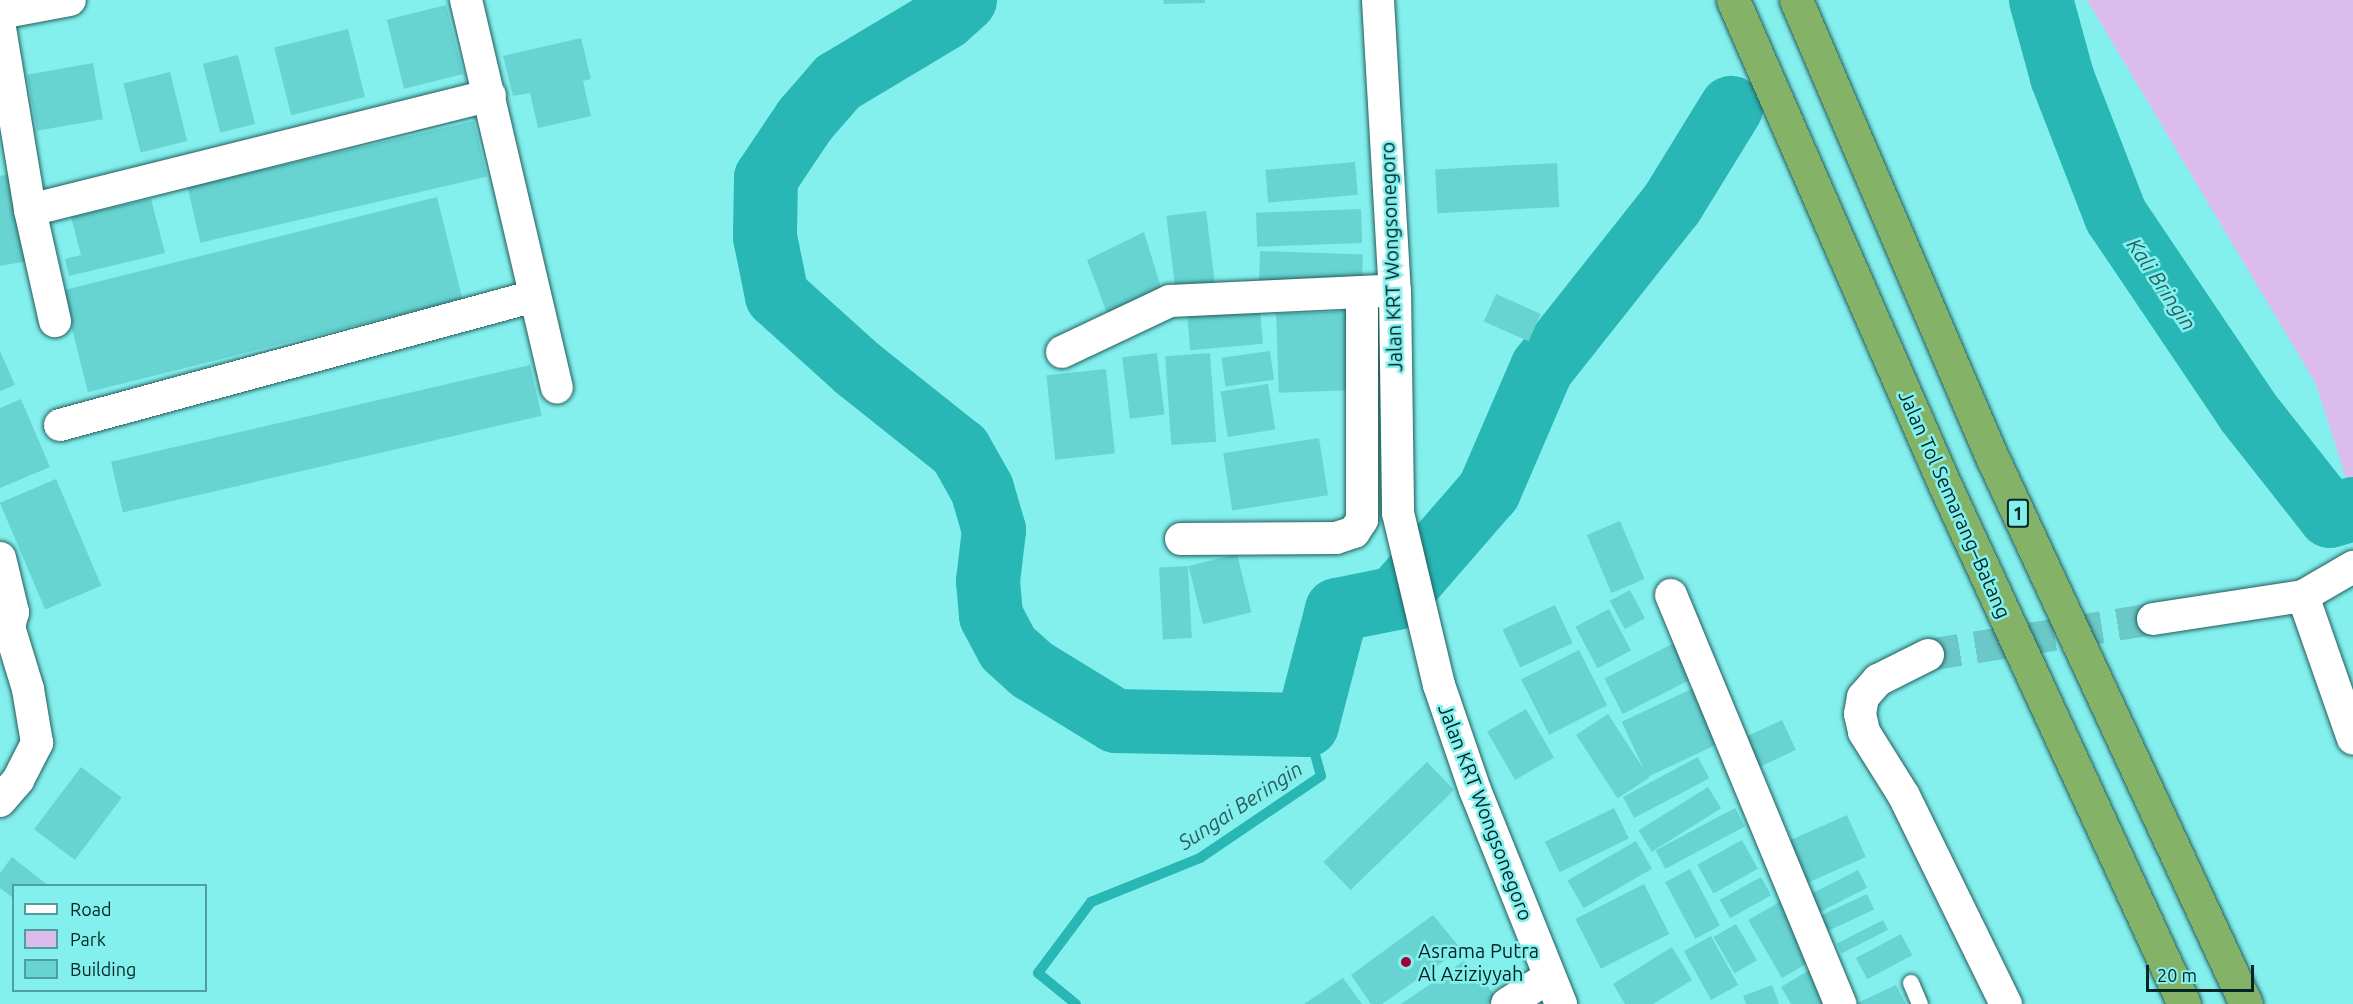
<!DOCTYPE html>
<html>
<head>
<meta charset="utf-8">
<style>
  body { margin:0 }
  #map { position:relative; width:2353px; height:1004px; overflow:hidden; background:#84f0ee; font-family:Ubuntu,sans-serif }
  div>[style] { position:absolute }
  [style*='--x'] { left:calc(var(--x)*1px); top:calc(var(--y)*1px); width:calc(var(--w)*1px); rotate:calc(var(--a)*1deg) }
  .green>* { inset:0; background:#dbbcec }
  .stream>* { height:10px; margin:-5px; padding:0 5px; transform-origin:5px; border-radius:5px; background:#29b7b5 }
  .river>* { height:64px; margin:-32px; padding:0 32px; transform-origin:32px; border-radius:32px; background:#29b7b5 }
  .building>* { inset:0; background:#67d4d2; transform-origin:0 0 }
  .minor-tunnel>* { height:32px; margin-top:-16px; transform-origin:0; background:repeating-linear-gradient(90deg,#6ac8c6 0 32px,transparent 0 48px) }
  .roads { filter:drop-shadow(0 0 2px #235d5c) drop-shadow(0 0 2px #235d5c) }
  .service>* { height:16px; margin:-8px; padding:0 8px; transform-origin:8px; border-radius:8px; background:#fff }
  .minor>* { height:32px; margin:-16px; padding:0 16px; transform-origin:16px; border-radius:16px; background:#fff }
  .motorway>* { height:33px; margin:-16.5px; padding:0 16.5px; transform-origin:16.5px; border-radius:16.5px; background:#84b266 }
  .dots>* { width:16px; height:16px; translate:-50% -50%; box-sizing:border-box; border:3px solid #84f0ee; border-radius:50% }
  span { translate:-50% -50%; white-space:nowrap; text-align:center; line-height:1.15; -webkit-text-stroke:5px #84f0ee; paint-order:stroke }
  .shield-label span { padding:2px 4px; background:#84f0ee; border:2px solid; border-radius:4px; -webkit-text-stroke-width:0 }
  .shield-label { font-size:18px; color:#022626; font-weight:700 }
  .street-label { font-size:20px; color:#022626 }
  .poi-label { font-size:20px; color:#022626 }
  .left { translate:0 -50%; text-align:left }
  .water-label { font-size:21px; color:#295f5e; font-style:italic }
  .legend { position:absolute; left:12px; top:884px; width:195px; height:108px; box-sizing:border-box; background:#84f0ee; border:2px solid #509f9e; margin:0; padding:8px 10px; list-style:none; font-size:18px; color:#022626 }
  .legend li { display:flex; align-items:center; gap:12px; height:30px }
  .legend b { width:30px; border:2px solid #509f9e }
  .scale { position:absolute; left:2146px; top:965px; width:108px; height:27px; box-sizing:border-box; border:3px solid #022626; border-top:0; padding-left:8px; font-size:18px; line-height:21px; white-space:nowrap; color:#022626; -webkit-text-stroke:4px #84f0ee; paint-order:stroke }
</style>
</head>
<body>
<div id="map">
  <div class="green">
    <div style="clip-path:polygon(2087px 0,2353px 0,2353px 500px,2316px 384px)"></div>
  </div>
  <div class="stream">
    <div style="--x:1076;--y:1004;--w:49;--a:-140.8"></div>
    <div style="--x:1038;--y:973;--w:89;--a:-53.3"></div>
    <div style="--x:1091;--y:902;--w:118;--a:-22"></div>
    <div style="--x:1200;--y:858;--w:146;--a:-34.1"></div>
    <div style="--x:1321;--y:776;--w:53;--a:-105.4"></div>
  </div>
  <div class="river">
    <div style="--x:965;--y:0;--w:27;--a:138"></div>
    <div style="--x:945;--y:18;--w:125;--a:149.1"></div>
    <div style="--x:838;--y:82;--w:50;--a:131"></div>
    <div style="--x:805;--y:120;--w:70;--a:123.9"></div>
    <div style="--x:766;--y:178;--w:59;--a:91"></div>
    <div style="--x:765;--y:237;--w:60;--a:78.5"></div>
    <div style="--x:777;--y:296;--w:109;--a:42"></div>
    <div style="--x:858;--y:369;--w:130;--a:38.5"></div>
    <div style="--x:960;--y:450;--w:45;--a:60.6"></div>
    <div style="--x:982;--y:489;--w:43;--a:73.7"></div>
    <div style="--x:994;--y:530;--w:51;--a:96.7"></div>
    <div style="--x:988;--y:581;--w:35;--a:85"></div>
    <div style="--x:991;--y:616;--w:36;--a:62"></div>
    <div style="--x:1008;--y:648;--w:31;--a:42"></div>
    <div style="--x:1031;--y:669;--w:100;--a:31.5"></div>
    <div style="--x:1116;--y:721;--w:191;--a:1.2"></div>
    <div style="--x:1307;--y:725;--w:119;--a:-75.4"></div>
    <div style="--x:1337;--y:610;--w:60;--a:-11.5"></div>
    <div style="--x:1396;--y:598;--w:142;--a:-49"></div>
    <div style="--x:1489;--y:491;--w:134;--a:-66.7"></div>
    <div style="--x:1542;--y:368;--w:209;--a:-51.6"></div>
    <div style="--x:1672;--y:204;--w:113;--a:-58.4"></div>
    <div style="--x:2041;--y:0;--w:80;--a:74.7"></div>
    <div style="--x:2062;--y:77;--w:149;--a:68.8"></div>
    <div style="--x:2116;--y:216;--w:236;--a:56"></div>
    <div style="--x:2248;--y:412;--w:132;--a:51.7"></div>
    <div style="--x:2330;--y:516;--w:24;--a:-17"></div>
  </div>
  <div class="building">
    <div style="clip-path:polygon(1163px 0,1205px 0,1205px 3px,1164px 4px)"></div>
    <div style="left:446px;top:5px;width:71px;height:61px;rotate:76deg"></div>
    <div style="left:348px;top:29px;width:70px;height:76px;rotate:76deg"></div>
    <div style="clip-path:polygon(581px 38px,591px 79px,583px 81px,591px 116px,538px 128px,530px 93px,513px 96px,503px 56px)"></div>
    <div style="left:238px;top:55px;width:71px;height:36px;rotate:76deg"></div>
    <div style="left:93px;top:63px;width:57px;height:67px;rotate:80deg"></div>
    <div style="left:170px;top:72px;width:71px;height:48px;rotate:76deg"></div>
    <div style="left:474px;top:121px;width:57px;height:294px;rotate:77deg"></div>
    <div style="left:1355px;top:162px;width:33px;height:90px;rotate:85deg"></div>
    <div style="left:1557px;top:163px;width:44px;height:122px;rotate:87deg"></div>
    <div style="clip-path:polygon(17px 173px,33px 260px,0 266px,0 176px)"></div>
    <div style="left:437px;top:197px;width:105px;height:386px;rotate:76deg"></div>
    <div style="clip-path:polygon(151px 199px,165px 253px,69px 276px,65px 259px,81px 255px,71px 217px)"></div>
    <div style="left:1361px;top:209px;width:34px;height:105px;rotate:88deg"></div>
    <div style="left:1206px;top:211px;width:78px;height:40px;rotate:83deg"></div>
    <div style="clip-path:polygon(1144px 232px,1162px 291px,1110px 321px,1087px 260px)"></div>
    <div style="left:1260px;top:251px;width:103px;height:31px;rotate:2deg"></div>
    <div style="left:1496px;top:294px;width:49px;height:30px;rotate:24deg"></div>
    <div style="left:1260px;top:310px;width:34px;height:73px;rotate:85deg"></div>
    <div style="left:1353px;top:311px;width:79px;height:77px;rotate:88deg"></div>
    <div style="clip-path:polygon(0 351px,15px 385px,0 391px)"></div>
    <div style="left:1270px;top:351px;width:29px;height:49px;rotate:82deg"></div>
    <div style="left:1157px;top:353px;width:62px;height:35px;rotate:83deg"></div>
    <div style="left:1210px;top:353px;width:89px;height:45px;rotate:86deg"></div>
    <div style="left:530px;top:365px;width:52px;height:430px;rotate:77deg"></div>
    <div style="left:1106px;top:369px;width:85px;height:60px;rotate:84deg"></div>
    <div style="left:1268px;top:384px;width:46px;height:48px;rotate:81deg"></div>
    <div style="clip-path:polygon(21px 399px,50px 467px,0 488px,0 408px)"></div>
    <div style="left:1319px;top:438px;width:58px;height:97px;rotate:81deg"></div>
    <div style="left:56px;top:479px;width:116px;height:61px;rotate:67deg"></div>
    <div style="left:1620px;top:521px;width:63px;height:36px;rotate:67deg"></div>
    <div style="left:1237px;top:554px;width:60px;height:50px;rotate:76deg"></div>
    <div style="left:1188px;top:566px;width:72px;height:29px;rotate:87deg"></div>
    <div style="left:1630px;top:590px;width:32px;height:23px;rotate:62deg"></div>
    <div style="left:1555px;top:605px;width:42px;height:58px;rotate:65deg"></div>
    <div style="left:1609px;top:609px;width:47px;height:38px;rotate:62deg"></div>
    <div style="left:1674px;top:643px;width:40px;height:78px;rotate:63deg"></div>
    <div style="left:1579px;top:650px;width:62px;height:65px;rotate:63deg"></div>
    <div style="left:1696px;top:687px;width:61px;height:82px;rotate:65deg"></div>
    <div style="left:1526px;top:709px;width:56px;height:45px;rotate:60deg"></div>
    <div style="left:1608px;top:714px;width:76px;height:38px;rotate:57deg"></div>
    <div style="left:1782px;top:720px;width:33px;height:42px;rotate:65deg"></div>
    <div style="left:1698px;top:757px;width:24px;height:85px;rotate:62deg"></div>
    <div style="left:1427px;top:762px;width:39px;height:144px;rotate:46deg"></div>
    <div style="left:81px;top:767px;width:51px;height:78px;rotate:37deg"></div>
    <div style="left:1708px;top:787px;width:25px;height:82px;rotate:58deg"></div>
    <div style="left:1614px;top:808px;width:34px;height:77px;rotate:64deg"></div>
    <div style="left:1735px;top:808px;width:21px;height:90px;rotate:62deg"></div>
    <div style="left:1847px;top:815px;width:46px;height:67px;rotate:66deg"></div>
    <div style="left:1742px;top:840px;width:33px;height:51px;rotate:61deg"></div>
    <div style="left:1636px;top:841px;width:32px;height:79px;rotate:60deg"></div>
    <div style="clip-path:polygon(12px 857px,49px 886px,14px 886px,14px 899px,0 888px,0 873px)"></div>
    <div style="left:1690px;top:869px;width:64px;height:28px;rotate:62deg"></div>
    <div style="left:1858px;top:870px;width:20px;height:58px;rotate:63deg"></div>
    <div style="left:1761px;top:877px;width:21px;height:47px;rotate:61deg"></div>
    <div style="left:1644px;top:884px;width:56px;height:77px;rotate:63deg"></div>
    <div style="left:1867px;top:894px;width:17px;height:51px;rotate:65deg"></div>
    <div style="left:1783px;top:900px;width:67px;height:40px;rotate:60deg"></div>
    <div style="clip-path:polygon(1433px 915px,1461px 949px,1382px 1004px,1371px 1004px,1351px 975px)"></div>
    <div style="left:1883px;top:920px;width:11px;height:52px;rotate:63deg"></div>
    <div style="left:1736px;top:924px;width:42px;height:26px;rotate:60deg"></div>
    <div style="left:1901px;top:934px;width:24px;height:51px;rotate:62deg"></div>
    <div style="left:1711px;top:936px;width:56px;height:31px;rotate:61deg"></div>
    <div style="clip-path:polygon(1672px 947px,1692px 980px,1653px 1004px,1625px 1004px,1613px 984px)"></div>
    <div style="clip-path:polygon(1464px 961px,1497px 997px,1487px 1004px,1401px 1004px)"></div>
    <div style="clip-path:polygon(1811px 969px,1831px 1004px,1791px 1004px,1781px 987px)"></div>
    <div style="clip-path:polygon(1343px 978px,1362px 1004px,1304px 1004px)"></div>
    <div style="clip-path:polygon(1772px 985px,1779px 1004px,1746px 1004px,1743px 996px)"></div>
    <div style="clip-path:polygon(1896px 985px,1906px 1004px,1855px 1004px)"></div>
  </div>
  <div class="minor-tunnel">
    <div style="--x:1928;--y:655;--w:228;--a:-9.1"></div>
  </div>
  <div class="roads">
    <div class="service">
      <div style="--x:1911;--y:983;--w:23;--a:67"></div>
    </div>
    <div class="minor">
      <div style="--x:466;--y:0;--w:398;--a:76.8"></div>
      <div style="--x:1378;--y:0;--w:291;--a:86.7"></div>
      <div style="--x:1395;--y:291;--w:222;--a:89.2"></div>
      <div style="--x:1398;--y:513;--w:177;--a:76.6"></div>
      <div style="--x:1439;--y:685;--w:111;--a:71.1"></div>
      <div style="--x:1475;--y:790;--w:231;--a:68.1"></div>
      <div style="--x:0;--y:13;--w:71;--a:-10.5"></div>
      <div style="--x:0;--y:28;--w:184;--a:80.6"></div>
      <div style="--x:30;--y:210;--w:114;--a:77.3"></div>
      <div style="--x:30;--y:210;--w:474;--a:-14"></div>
      <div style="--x:1062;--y:352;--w:119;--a:-25.3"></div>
      <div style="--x:1170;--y:301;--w:212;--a:-2.7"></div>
      <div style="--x:60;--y:425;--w:491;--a:-15.2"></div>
      <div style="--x:1181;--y:539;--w:155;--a:-0.4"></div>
      <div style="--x:1336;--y:538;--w:19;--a:-18"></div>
      <div style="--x:1354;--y:532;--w:14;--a:-56"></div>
      <div style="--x:1362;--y:520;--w:228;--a:-90"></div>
      <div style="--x:0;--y:558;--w:56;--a:76.5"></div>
      <div style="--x:13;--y:612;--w:16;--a:105"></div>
      <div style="--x:9;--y:627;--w:12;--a:138"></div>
      <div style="--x:1671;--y:595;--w:443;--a:67.5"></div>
      <div style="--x:2303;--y:596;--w:151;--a:70.7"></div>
      <div style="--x:2153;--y:619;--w:152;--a:-8.7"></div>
      <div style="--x:2303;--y:596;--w:58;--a:-30.1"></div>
      <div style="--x:1928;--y:655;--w:56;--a:153.4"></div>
      <div style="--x:1878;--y:680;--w:23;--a:131"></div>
      <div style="--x:1863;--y:697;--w:17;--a:100"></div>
      <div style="--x:1860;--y:714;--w:18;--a:77"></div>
      <div style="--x:1864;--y:732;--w:75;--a:58"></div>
      <div style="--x:1904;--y:796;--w:232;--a:63.9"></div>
      <div style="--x:0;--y:801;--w:28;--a:-49"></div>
      <div style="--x:18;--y:780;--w:42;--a:-62.8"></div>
      <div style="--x:37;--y:743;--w:55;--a:-99.5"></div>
      <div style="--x:28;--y:689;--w:65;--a:-107"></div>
      <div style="--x:1507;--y:1004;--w:50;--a:-32.7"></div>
    </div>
    <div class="motorway">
      <div style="--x:1733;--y:0;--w:525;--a:66.41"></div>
      <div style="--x:1943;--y:481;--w:576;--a:65.26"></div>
      <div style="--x:1796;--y:0;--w:497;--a:66.8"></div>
      <div style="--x:1992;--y:457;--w:603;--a:65.09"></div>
    </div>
  </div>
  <div class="dots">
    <div style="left:1406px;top:962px;background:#a20337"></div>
  </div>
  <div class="shield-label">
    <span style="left:2018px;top:513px">1</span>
  </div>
  <div class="street-label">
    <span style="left:1391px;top:257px;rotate:-92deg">Jalan KRT Wongsonegoro</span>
    <span style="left:1955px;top:504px;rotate:66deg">Jalan Tol Semarang–Batang</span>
    <span style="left:1486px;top:812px;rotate:69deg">Jalan KRT Wongsonegoro</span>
  </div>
  <div class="poi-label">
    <span class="left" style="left:1418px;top:962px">Asrama Putra<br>Al Aziziyyah</span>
  </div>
  <div class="water-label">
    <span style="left:2162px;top:284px;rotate:56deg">Kali Bringin</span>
    <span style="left:1240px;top:805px;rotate:-33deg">Sungai Beringin</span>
  </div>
  <ul class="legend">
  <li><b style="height:8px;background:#fff"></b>Road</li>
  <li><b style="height:16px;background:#dbbcec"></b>Park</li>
  <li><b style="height:16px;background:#67d4d2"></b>Building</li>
  </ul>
  <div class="scale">20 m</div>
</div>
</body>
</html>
